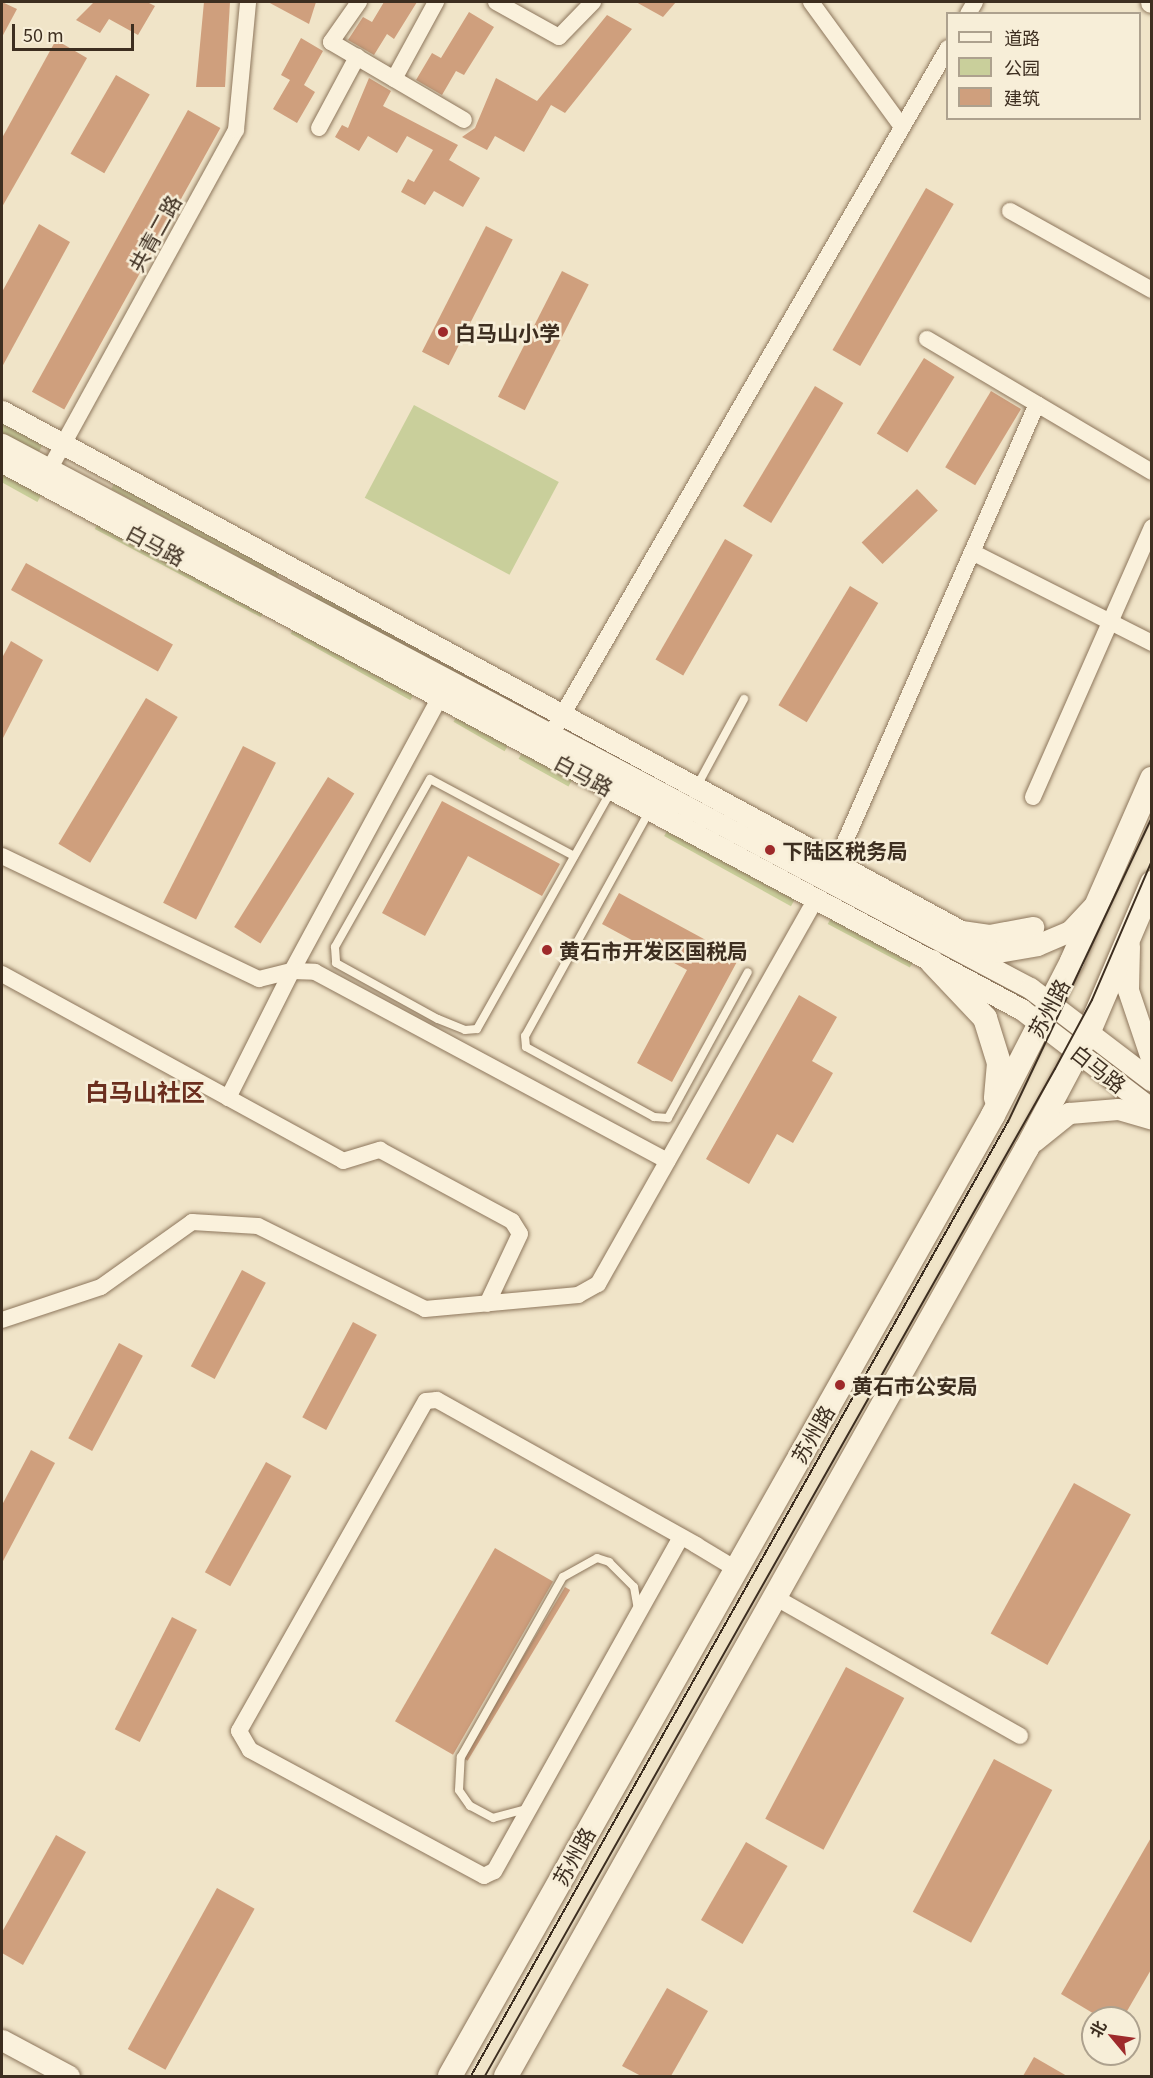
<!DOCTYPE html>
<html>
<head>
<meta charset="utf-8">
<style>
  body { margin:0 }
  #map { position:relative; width:1153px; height:2078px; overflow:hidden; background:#f0e4c8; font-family:Georgia,"Noto Sans SC",serif }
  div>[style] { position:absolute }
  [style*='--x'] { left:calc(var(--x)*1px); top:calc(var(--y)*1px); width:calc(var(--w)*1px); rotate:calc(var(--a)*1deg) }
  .green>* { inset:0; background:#c9cf9b; transform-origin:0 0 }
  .building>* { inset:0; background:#cf9f7d; transform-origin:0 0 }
  .roads { filter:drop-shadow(0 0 2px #8d765c) drop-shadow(0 0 2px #8d765c) }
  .service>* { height:8px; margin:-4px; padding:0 4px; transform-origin:4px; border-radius:4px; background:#faf1dc }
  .minor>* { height:16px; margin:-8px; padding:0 8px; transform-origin:8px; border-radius:8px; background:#faf1dc }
  .tertiary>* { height:21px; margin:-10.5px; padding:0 10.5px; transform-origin:10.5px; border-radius:10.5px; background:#faf1dc }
  .secondary>* { height:24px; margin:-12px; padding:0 12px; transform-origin:12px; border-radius:12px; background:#faf1dc }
  .tram>* { height:1.5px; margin:-0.75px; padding:0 0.75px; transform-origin:0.75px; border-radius:0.75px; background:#3d2e20 }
  .dots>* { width:16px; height:16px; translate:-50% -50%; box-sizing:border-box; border:3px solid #f7eed8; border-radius:50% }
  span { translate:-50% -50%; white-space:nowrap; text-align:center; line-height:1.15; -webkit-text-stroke:5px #f7eed8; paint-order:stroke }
  .street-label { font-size:21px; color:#3d2e20 }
  .poi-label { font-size:21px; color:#3d2e20; font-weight:700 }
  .left { translate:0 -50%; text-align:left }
  .quarter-label { font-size:24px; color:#6b2e1e; font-weight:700 }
  .frame { position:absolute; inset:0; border:3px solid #3d2e20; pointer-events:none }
  .legend { position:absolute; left:946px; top:12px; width:195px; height:108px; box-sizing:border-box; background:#f7eed8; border:2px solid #ada18e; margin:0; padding:8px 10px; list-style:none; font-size:18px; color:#3d2e20 }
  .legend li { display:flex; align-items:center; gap:12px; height:30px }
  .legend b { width:30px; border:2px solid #ada18e }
  .north { position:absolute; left:1081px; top:2006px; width:60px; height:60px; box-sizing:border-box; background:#f7eed8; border:2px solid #ada18e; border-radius:50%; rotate:299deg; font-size:16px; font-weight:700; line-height:24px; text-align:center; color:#3d2e20 }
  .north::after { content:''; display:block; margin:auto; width:21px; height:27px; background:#9e2a2b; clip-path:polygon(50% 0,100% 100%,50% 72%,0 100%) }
  .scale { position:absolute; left:12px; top:24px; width:122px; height:27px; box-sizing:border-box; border:3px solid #3d2e20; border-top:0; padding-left:8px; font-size:18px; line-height:21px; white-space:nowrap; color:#3d2e20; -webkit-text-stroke:4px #f7eed8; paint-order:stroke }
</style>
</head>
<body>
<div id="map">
  <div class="green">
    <div style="left:414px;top:405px;width:164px;height:105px;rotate:28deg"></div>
    <div style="left:2px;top:421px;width:47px;height:10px;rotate:28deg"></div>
    <div style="left:2px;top:471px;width:46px;height:10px;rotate:29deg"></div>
    <div style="left:115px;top:482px;width:188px;height:8px;rotate:28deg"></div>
    <div style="left:99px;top:521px;width:188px;height:9px;rotate:28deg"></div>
    <div style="left:318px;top:592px;width:234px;height:9px;rotate:28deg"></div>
    <div style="left:295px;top:626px;width:137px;height:9px;rotate:29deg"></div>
    <div style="left:458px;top:714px;width:59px;height:9px;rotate:30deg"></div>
    <div style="left:523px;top:751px;width:57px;height:9px;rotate:29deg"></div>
    <div style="left:668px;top:829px;width:145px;height:8px;rotate:29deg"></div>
    <div style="left:832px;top:916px;width:93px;height:9px;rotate:28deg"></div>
  </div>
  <div class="building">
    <div style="clip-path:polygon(2px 2px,17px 9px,2px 37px)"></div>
    <div style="clip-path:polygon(94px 2px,147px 2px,155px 6px,138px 35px,109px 19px,100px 33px,76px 20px)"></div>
    <div style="clip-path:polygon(204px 2px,230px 2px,225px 87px,196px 87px)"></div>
    <div style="clip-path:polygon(268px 2px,316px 2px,309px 24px)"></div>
    <div style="clip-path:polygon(384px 2px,417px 2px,394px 39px,387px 34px,374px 55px,348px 40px,363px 17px,372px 22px)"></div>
    <div style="clip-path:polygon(636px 2px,676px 2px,663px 17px)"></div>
    <div style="clip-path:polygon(469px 12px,494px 27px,464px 75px,456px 71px,442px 95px,416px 80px,432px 53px,441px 58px)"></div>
    <div style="clip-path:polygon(607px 15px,632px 29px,565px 113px,551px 105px,524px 152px,495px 136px,487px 150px,462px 137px,475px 128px,496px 78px,537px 101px)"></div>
    <div style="clip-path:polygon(301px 38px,323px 51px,304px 85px,315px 92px,297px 123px,273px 109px,290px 80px,281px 75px)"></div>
    <div style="clip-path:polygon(56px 40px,87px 58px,2px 207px,2px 138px)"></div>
    <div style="left:116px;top:75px;width:39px;height:91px;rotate:30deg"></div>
    <div style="clip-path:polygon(369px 78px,391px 91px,383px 106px,458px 145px,449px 160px,480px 178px,463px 207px,434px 191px,425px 205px,401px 192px,408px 179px,414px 182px,433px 150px,407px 136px,397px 153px,368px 136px,359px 151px,335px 137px,342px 125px,348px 128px)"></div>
    <div style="left:188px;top:110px;width:37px;height:322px;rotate:29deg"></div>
    <div style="left:926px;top:188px;width:32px;height:187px;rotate:30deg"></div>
    <div style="clip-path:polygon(39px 224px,70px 242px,2px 367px,2px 292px)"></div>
    <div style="left:486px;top:226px;width:30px;height:141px;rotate:27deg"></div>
    <div style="left:562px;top:271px;width:30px;height:141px;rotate:27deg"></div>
    <div style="left:924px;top:358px;width:36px;height:89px;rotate:32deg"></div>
    <div style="left:815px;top:386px;width:33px;height:140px;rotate:31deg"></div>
    <div style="left:991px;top:391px;width:35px;height:89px;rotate:31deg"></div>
    <div style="left:917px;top:489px;width:30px;height:77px;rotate:46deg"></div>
    <div style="left:725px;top:539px;width:32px;height:139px;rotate:30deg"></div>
    <div style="left:26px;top:563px;width:168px;height:31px;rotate:29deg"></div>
    <div style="left:850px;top:586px;width:33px;height:139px;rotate:31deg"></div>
    <div style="clip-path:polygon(11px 641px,43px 660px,2px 740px,2px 658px)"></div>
    <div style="left:146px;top:698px;width:37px;height:170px;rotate:31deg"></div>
    <div style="left:243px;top:746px;width:37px;height:176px;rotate:27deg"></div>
    <div style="left:328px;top:777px;width:31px;height:177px;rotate:32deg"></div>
    <div style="clip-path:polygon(442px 801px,560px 864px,542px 896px,468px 856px,425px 936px,382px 913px)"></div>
    <div style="clip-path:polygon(619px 893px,739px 958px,672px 1082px,637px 1063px,687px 970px,602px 924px)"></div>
    <div style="clip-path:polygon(799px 995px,837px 1017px,812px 1061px,833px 1073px,793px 1143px,777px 1134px,749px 1184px,706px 1159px)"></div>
    <div style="left:242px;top:1270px;width:27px;height:109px;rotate:28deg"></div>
    <div style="left:353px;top:1322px;width:27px;height:108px;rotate:28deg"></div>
    <div style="left:119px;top:1343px;width:27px;height:108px;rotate:28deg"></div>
    <div style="clip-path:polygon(31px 1450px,55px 1463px,2px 1563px,2px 1505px)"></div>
    <div style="left:266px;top:1462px;width:29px;height:126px;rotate:29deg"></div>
    <div style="left:1074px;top:1483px;width:65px;height:172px;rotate:29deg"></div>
    <div style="left:495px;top:1548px;width:67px;height:200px;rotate:30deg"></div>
    <div style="left:565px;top:1587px;width:6px;height:199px;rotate:31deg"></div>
    <div style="left:172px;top:1617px;width:28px;height:126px;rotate:27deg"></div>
    <div style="left:846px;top:1667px;width:66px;height:172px;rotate:28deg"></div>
    <div style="left:994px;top:1759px;width:66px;height:173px;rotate:28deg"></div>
    <div style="clip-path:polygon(56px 1835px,86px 1852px,23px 1965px,2px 1953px,2px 1932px)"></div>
    <div style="clip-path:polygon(1152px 1836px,1152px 1968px,1123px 2018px,1101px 2018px,1061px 1994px)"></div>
    <div style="left:746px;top:1842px;width:48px;height:90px;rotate:30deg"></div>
    <div style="left:217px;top:1888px;width:43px;height:184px;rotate:29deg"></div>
    <div style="clip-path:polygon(667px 1988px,708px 2011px,671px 2076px,641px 2076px,622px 2066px)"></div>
    <div style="clip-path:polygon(1034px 2057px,1067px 2076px,1023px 2076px)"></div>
  </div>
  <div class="roads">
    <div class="service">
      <div style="--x:697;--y:786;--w:99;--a:-61.6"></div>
      <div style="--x:650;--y:810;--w:258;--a:118.9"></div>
      <div style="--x:525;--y:1036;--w:11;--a:85"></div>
      <div style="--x:526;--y:1047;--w:146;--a:28.7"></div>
      <div style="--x:654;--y:1117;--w:14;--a:4"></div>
      <div style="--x:668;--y:1118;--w:166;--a:-61.3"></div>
      <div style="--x:574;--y:856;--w:163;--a:-151.9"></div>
      <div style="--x:430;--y:779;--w:193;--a:119.5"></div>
      <div style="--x:335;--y:947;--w:16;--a:86"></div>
      <div style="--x:336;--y:963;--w:116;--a:28.8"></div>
      <div style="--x:438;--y:1019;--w:29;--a:22"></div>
      <div style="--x:465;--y:1030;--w:12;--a:-5"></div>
      <div style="--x:477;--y:1029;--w:275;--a:-60.6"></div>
      <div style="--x:526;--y:1809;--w:34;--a:165"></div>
      <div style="--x:493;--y:1818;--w:26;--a:-152"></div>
      <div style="--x:470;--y:1806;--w:19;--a:-125"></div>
      <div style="--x:459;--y:1790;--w:33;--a:-87"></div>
      <div style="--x:461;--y:1757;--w:207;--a:-60.5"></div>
      <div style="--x:563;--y:1577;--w:39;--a:-29"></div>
      <div style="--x:597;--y:1558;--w:13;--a:18"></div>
      <div style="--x:609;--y:1562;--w:35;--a:45"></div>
      <div style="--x:634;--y:1587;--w:23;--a:80"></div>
    </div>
    <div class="minor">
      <div style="--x:359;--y:2;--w:49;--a:125"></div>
      <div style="--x:331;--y:42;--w:154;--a:30.4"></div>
      <div style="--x:496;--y:2;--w:72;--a:29.1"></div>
      <div style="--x:559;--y:37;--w:49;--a:-45.8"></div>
      <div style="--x:811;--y:2;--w:155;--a:53.9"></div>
      <div style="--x:968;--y:14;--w:14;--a:-60"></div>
      <div style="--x:394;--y:79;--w:88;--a:-61.4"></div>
      <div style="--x:319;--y:128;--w:81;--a:-61.8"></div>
      <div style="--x:1010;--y:211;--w:162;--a:29.1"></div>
      <div style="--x:927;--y:339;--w:261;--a:30.6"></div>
      <div style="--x:49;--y:470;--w:388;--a:-61.2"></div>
      <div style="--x:236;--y:130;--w:129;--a:-84.6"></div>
      <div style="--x:972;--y:552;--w:202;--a:26.8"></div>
      <div style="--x:440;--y:697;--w:311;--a:118.4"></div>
      <div style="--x:292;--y:971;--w:23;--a:2"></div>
      <div style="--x:315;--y:972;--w:400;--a:28.2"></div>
      <div style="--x:556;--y:726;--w:783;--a:-59.96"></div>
      <div style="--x:1033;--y:797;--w:295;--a:-66.2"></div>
      <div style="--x:2;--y:856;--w:285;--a:25.6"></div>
      <div style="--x:259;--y:979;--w:34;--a:-14"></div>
      <div style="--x:836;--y:862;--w:500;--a:-66.31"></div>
      <div style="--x:2;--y:974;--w:389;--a:28.7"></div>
      <div style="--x:343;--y:1161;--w:39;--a:-17"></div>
      <div style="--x:380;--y:1150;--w:150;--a:28.3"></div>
      <div style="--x:512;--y:1221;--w:15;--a:58"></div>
      <div style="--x:520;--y:1234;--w:77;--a:115.2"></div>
      <div style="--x:228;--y:1098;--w:142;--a:-63.3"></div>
      <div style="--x:2;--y:1320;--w:104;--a:-18.4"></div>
      <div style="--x:101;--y:1287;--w:112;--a:-35.5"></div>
      <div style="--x:192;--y:1222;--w:66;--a:3.5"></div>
      <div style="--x:258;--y:1226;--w:186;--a:26.4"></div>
      <div style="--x:425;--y:1309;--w:154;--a:-5.2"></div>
      <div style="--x:578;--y:1295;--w:23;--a:-29"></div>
      <div style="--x:598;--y:1284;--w:441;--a:-60.5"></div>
      <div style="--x:681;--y:1537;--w:383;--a:119.2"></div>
      <div style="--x:494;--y:1871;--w:11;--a:153"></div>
      <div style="--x:484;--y:1876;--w:266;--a:-151.7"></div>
      <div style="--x:250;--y:1750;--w:22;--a:-120"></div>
      <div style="--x:239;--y:1731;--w:379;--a:-60.5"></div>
      <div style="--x:426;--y:1401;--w:11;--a:-5"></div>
      <div style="--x:437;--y:1400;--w:297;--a:29.2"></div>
      <div style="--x:696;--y:1545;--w:47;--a:31"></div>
      <div style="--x:778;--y:1599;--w:278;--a:29.5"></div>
    </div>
    <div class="tertiary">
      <div style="--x:1151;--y:2;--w:1;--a:0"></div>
      <div style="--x:2;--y:411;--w:1091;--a:28.47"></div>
      <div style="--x:961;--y:931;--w:28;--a:8"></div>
      <div style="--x:989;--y:935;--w:45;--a:-10.3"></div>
      <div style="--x:2;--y:444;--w:1163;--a:27.89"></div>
      <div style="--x:1030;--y:988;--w:153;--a:37.3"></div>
      <div style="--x:2;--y:462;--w:1157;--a:28.23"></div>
      <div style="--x:1021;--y:1009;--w:165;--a:37.4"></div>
      <div style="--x:1129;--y:946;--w:44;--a:91.3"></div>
      <div style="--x:1128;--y:990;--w:75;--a:71.3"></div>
      <div style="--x:964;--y:947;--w:34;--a:8"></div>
      <div style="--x:998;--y:952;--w:40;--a:-10"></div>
      <div style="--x:1037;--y:945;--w:36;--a:-23"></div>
      <div style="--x:1070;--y:931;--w:33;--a:-47"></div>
      <div style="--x:1034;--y:1141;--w:45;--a:-38.7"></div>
      <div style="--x:1069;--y:1113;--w:49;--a:-4.7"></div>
      <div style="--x:1118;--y:1109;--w:35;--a:16"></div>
      <div style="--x:2;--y:2040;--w:76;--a:28.2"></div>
    </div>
    <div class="secondary">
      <div style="--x:932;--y:962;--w:77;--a:46.6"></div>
      <div style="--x:985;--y:1018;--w:47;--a:72.7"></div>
      <div style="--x:999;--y:1063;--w:35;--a:95"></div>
      <div style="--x:450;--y:2076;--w:1104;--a:-60.53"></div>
      <div style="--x:993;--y:1115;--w:173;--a:-62.8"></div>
      <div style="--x:1072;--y:961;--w:199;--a:-66.3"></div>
      <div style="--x:506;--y:2076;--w:1064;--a:-60.69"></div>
      <div style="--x:1027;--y:1148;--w:132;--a:-62.1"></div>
      <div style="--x:1089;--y:1031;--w:161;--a:-66.9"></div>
    </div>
  </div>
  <div class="tram">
    <div style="--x:471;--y:2076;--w:1095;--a:-60.63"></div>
    <div style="--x:1008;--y:1122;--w:336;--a:-64.7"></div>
    <div style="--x:485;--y:2076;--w:1157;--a:-60.49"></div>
    <div style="--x:1055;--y:1069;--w:78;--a:-61.8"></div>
    <div style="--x:1092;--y:1000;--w:151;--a:-66.7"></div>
  </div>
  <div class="dots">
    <div style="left:443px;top:332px;background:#9e2a2b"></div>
    <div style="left:770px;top:850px;background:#9e2a2b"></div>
    <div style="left:547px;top:950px;background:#9e2a2b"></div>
    <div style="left:840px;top:1385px;background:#9e2a2b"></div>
  </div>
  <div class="street-label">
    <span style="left:154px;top:233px;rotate:-61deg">共青二路</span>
    <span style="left:156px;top:544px;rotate:28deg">白马路</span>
    <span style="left:584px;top:774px;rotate:28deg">白马路</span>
    <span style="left:1048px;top:1008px;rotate:-62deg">苏州路</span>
    <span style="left:1099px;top:1068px;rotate:38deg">白马路</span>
    <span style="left:812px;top:1434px;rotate:-60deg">苏州路</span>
    <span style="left:573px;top:1856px;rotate:-61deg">苏州路</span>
  </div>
  <div class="poi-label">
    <span class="left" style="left:455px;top:332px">白马山小学</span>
    <span class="left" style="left:782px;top:850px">下陆区税务局</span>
    <span class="left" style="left:559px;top:950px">黄石市开发区国税局</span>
    <span class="left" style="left:852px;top:1385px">黄石市公安局</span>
  </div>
  <div class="quarter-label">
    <span style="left:145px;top:1091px">白马山社区</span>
  </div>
  <div class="frame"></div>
  <ul class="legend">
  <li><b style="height:8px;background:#faf1dc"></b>道路</li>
  <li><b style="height:16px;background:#c9cf9b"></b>公园</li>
  <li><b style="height:16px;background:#cf9f7d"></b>建筑</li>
  </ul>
  <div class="north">北</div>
  <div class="scale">50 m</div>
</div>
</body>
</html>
